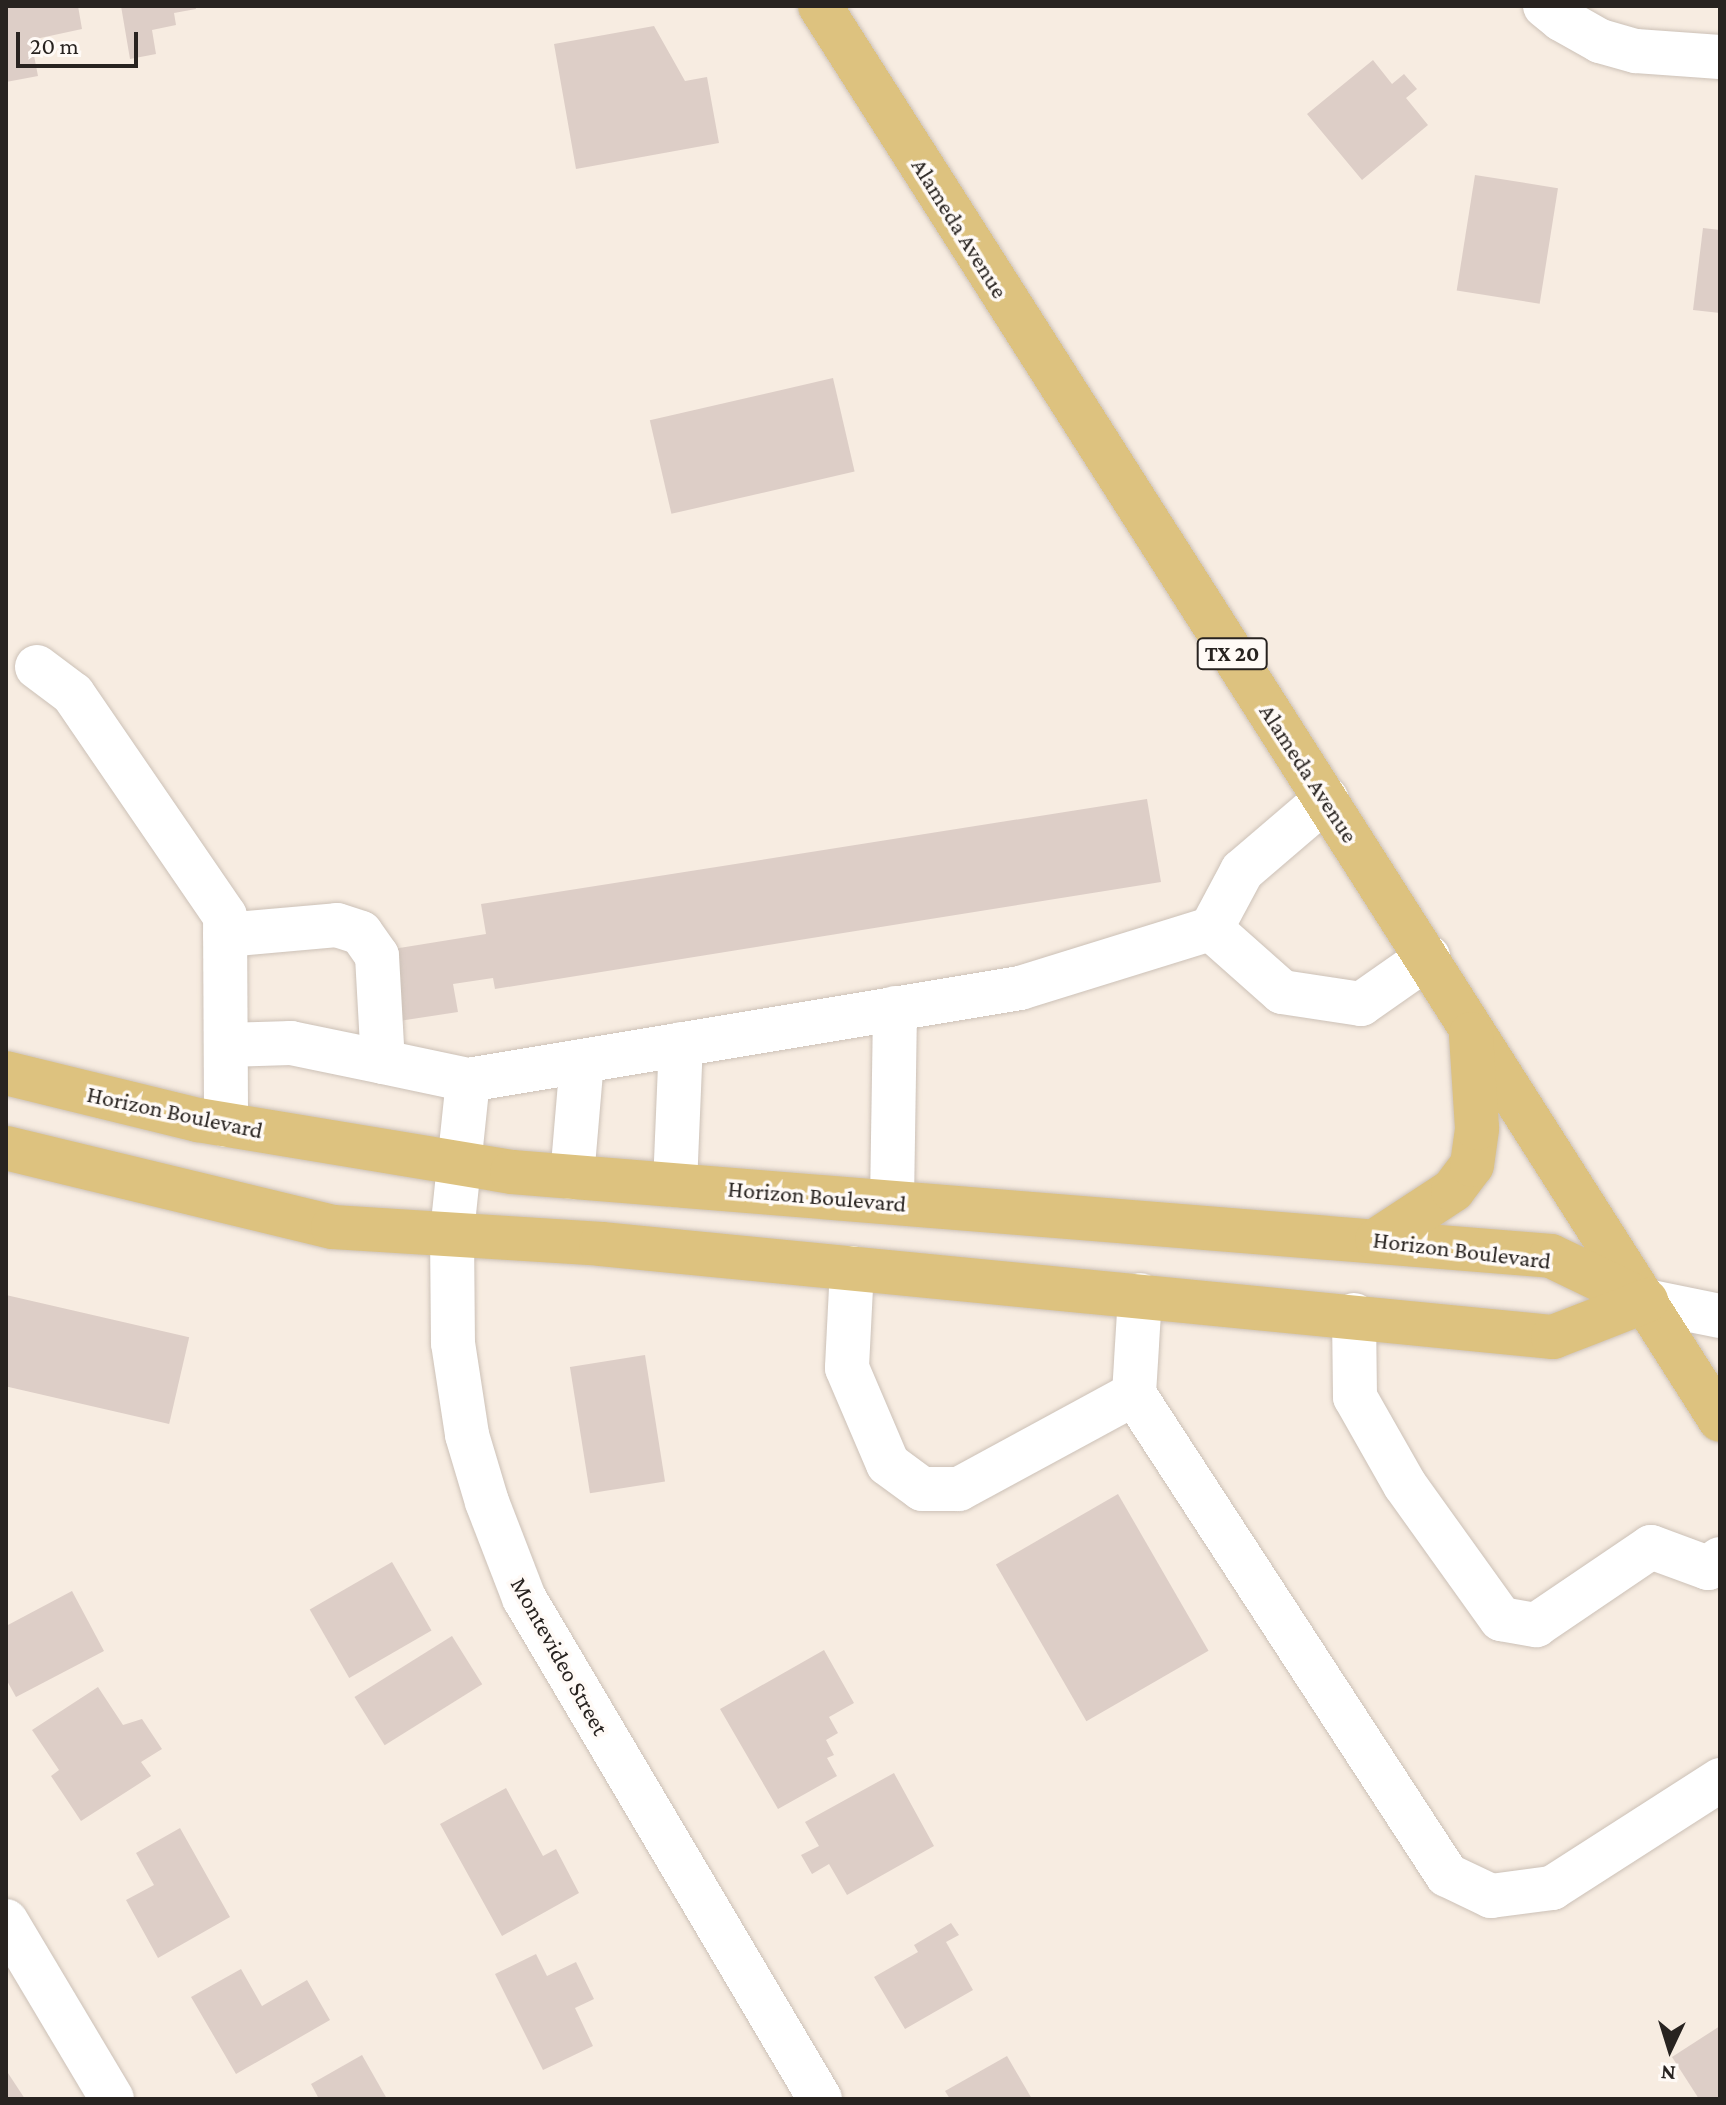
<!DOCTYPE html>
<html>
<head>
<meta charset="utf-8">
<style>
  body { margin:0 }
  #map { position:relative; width:1726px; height:2105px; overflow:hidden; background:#f7ece1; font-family:"Crimson Pro",serif }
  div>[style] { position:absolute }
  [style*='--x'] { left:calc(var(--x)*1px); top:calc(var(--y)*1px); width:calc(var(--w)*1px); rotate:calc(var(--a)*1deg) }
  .building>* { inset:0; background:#ddcec7; transform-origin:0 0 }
  .roads { filter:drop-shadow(0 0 2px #ccc1b7) drop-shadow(0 0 2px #ccc1b7) }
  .minor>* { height:44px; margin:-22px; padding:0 22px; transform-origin:22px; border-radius:22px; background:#fff }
  .major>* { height:44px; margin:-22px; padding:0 22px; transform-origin:22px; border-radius:22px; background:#ddc27f }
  span { translate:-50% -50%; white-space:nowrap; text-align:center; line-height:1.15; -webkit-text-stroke:7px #fffaf6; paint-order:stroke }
  .shield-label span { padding:2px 6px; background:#fffaf6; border:2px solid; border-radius:6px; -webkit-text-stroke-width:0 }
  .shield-label { font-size:22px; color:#282320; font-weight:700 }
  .street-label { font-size:24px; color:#282320 }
  .frame { position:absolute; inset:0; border:8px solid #282320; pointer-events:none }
  .north { position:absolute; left:1630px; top:2009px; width:80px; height:80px; -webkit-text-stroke:6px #fffaf6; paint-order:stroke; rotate:184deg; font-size:22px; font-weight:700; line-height:32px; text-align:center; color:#282320 }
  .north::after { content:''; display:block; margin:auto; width:28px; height:36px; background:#282320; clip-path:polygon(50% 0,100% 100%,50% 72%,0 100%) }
  .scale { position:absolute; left:16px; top:32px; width:122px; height:36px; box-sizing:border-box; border:4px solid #282320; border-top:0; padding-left:10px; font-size:24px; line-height:28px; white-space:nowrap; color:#282320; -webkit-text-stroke:6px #fffaf6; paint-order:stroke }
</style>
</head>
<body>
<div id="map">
  <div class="building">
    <div style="clip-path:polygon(6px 6px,78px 6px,82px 29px,31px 40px,38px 76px,6px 82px)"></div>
    <div style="clip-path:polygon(121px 6px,195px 6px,196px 9px,174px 13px,176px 25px,152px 30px,156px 54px,130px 59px)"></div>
    <div style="clip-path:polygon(654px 26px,685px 81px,707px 77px,719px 143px,576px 169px,554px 44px)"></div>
    <div style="clip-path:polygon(1373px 60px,1392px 84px,1404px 74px,1417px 89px,1406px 98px,1428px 125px,1362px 180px,1307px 114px)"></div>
    <div style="left:1475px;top:175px;width:84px;height:117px;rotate:9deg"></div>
    <div style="clip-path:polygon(1703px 228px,1720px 230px,1720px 313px,1693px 310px)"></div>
    <div style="left:833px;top:378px;width:96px;height:188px;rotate:77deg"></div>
    <div style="clip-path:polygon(1147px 799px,1161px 882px,495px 989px,493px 978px,453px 984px,458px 1012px,399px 1021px,387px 950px,486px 934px,481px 904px)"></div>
    <div style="left:6px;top:1295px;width:188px;height:89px;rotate:13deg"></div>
    <div style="left:645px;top:1355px;width:128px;height:76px;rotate:81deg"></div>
    <div style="left:1118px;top:1494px;width:181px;height:141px;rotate:60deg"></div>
    <div style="left:392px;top:1562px;width:79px;height:95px;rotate:60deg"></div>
    <div style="clip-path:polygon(72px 1591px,104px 1651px,16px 1697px,6px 1679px,6px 1626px)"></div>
    <div style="left:452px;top:1636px;width:57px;height:115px;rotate:58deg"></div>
    <div style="clip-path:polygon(824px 1650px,854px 1703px,829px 1717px,838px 1733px,826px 1740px,834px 1755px,827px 1758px,837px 1776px,778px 1809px,720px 1709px)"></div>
    <div style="clip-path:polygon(98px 1687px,123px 1725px,142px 1719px,162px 1749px,141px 1762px,151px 1776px,81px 1821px,51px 1776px,59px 1770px,32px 1730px)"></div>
    <div style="clip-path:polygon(894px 1773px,934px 1846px,847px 1895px,829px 1864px,812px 1874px,801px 1855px,819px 1846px,805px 1822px)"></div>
    <div style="clip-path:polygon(506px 1788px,543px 1856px,556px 1849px,579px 1893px,502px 1936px,440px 1824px)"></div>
    <div style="clip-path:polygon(180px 1828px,230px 1917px,158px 1958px,126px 1900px,154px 1885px,136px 1853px)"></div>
    <div style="clip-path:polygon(951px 1923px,959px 1935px,946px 1942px,973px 1990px,905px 2029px,874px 1977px,918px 1952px,914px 1945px)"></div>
    <div style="clip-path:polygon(536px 1954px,547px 1976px,576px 1962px,594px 1999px,575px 2008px,593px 2046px,543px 2070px,495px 1974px)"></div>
    <div style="clip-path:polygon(241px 1969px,262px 2006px,307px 1980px,330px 2020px,236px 2074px,191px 1997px)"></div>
    <div style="clip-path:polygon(1720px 2026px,1720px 2099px,1699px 2099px,1672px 2057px)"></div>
    <div style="clip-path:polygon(362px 2055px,387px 2099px,319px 2099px,311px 2084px)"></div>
    <div style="clip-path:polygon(1007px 2056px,1032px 2099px,950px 2099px,945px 2091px)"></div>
    <div style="clip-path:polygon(6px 2070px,25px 2099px,6px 2099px)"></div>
  </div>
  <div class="roads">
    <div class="minor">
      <div style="--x:1545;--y:6;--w:21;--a:39"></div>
      <div style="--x:1561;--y:19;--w:45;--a:29.4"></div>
      <div style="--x:1600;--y:41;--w:37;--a:16"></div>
      <div style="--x:1636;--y:51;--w:84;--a:4.1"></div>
      <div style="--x:37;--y:667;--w:45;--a:36.9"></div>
      <div style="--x:73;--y:694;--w:269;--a:55.6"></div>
      <div style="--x:225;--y:916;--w:209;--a:89.7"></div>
      <div style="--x:1211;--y:929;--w:95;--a:41.6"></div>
      <div style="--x:1282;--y:992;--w:80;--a:8.6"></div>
      <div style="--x:1361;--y:1004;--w:82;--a:-35"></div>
      <div style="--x:225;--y:935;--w:112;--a:-5.1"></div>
      <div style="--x:337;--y:925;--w:25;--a:18"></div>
      <div style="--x:361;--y:933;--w:28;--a:55"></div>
      <div style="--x:377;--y:956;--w:106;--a:86.8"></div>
      <div style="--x:383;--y:1062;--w:94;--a:-168.3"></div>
      <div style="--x:291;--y:1043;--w:65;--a:178.2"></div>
      <div style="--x:383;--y:1062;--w:87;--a:12"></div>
      <div style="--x:468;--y:1080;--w:153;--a:96"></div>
      <div style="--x:452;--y:1232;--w:111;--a:89.5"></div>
      <div style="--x:453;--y:1343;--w:93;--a:81.3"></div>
      <div style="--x:467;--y:1435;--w:70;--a:73.4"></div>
      <div style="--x:487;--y:1502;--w:103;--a:68.9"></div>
      <div style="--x:524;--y:1598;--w:582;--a:59.42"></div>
      <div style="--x:468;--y:1080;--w:560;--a:-9.46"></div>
      <div style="--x:1020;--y:988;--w:200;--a:-17.2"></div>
      <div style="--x:1211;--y:929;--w:66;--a:-61.9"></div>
      <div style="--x:1242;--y:871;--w:111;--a:-40.6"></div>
      <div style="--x:572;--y:1177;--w:116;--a:-85.1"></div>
      <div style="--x:675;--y:1185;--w:141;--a:-87.6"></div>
      <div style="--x:892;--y:1202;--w:194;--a:-89.1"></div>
      <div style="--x:852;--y:1268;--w:100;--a:92.9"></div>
      <div style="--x:847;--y:1368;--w:104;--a:66.9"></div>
      <div style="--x:888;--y:1464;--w:42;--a:36.3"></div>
      <div style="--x:922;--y:1489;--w:37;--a:0"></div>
      <div style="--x:959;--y:1489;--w:199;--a:-28.5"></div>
      <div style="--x:1134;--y:1394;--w:99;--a:-86.5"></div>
      <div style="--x:1646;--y:1301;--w:76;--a:11.5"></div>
      <div style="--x:1354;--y:1315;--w:82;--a:89.3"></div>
      <div style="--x:1355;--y:1397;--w:101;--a:60.4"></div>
      <div style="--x:1405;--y:1485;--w:165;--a:54.4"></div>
      <div style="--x:1501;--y:1619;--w:36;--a:10"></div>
      <div style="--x:1536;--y:1625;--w:139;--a:-34.1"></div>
      <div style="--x:1651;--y:1547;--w:61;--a:20.2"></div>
      <div style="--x:1708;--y:1568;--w:15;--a:-37"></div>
      <div style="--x:1134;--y:1394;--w:574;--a:56.95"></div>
      <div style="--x:1447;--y:1875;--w:49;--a:25.5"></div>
      <div style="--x:1491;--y:1896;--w:62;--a:-7.5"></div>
      <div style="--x:1552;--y:1888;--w:200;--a:-32.7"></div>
      <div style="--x:6;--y:1921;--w:207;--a:59.2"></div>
    </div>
    <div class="major">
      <div style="--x:820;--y:6;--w:1676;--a:57.52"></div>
      <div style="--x:6;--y:1073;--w:198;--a:13.8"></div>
      <div style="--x:198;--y:1120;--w:318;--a:9.4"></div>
      <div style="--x:512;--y:1172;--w:1042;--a:4.62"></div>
      <div style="--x:1551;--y:1256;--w:102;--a:25.6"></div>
      <div style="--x:6;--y:1148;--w:336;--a:13.6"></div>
      <div style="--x:333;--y:1227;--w:269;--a:3.6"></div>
      <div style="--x:601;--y:1244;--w:957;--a:5.58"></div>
      <div style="--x:1553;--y:1337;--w:100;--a:-21.2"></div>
      <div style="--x:1377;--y:1240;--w:91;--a:-33.3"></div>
      <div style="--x:1453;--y:1190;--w:31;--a:-53"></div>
      <div style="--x:1472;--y:1165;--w:37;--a:-82"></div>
      <div style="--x:1477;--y:1128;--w:94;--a:-93.7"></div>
    </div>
  </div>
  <div class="shield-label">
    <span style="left:1232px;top:654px">TX 20</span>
  </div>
  <div class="street-label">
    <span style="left:960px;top:228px;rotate:58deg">Alameda Avenue</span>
    <span style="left:1309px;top:773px;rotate:57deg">Alameda Avenue</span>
    <span style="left:175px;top:1112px;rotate:12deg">Horizon Boulevard</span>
    <span style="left:817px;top:1196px;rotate:5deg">Horizon Boulevard</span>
    <span style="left:1462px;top:1250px;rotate:7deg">Horizon Boulevard</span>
    <span style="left:560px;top:1656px;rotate:61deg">Montevideo Street</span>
  </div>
  <div class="frame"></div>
  <div class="north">N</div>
  <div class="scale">20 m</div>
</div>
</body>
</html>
